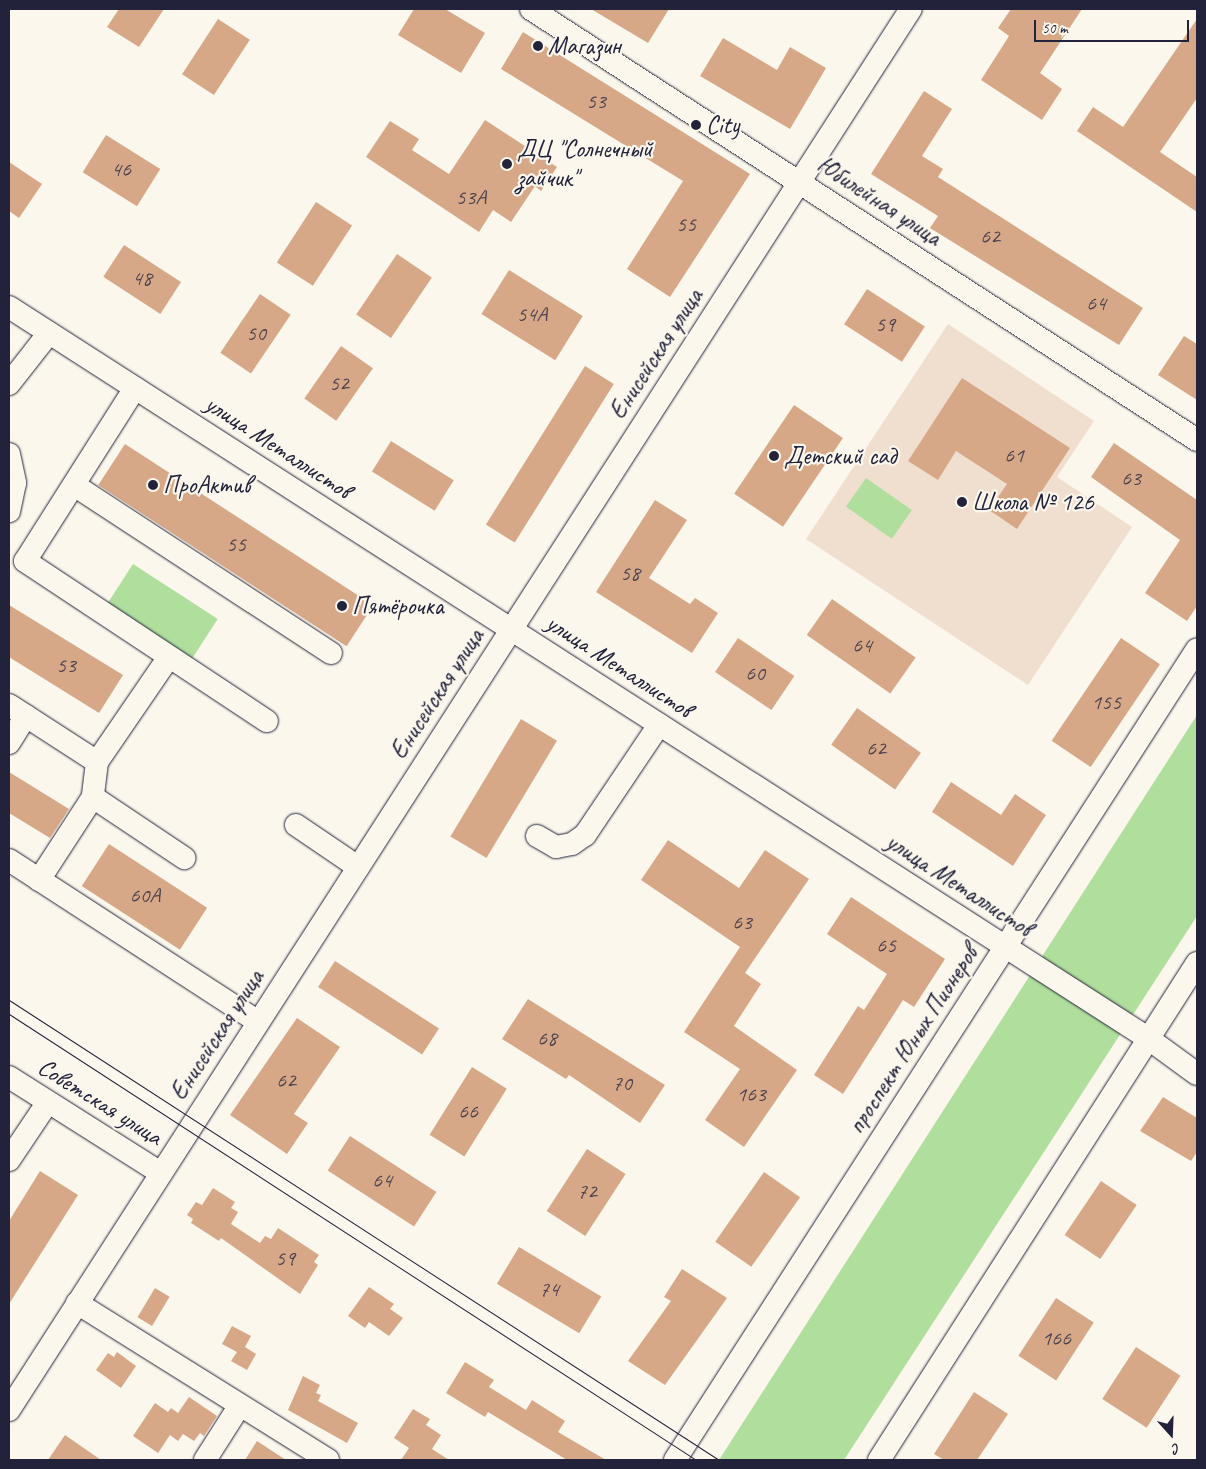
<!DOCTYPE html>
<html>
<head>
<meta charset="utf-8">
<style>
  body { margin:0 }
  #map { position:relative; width:1206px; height:1469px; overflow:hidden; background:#fbf7ec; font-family:Caveat,sans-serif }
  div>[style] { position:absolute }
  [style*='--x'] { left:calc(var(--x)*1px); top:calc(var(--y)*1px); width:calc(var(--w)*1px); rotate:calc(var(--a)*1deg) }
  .built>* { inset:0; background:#f0dfce }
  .green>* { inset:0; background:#afde9d; transform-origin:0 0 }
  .building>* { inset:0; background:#d7a888; transform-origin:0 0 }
  .roads { filter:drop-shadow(0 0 1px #22223b) drop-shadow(0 0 1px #22223b) }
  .minor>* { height:22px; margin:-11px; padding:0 11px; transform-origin:11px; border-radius:11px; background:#fbf7ec }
  .tram>* { height:1px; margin:-0.5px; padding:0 0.5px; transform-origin:0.5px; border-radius:0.5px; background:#22223b }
  .dots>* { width:14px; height:14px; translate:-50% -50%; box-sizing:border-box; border:2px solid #fbf7ec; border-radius:50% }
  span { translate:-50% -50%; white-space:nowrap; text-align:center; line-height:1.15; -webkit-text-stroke:4.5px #fbf7ec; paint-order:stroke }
  .number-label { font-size:22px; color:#4f444e }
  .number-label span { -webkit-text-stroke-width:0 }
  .poi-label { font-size:25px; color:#22223b }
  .left { translate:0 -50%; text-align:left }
  .street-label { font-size:25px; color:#22223b }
  .frame { position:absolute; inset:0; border:10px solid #22223b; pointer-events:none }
  .north { position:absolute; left:1146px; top:1409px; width:50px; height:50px; -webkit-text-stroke:4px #fbf7ec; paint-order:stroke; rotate:160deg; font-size:14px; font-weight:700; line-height:20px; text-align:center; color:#22223b }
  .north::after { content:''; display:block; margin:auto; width:18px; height:22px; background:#22223b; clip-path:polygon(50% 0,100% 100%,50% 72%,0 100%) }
  .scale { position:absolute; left:1034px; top:20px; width:155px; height:22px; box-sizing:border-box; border:2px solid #22223b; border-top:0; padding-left:6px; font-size:15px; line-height:18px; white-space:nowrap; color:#22223b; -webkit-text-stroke:4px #fbf7ec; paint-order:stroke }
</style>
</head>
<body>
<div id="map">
  <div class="built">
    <div style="clip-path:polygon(948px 324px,1094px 421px,1057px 477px,1132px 527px,1028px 685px,806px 539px)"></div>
  </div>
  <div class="green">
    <div style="left:866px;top:478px;width:56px;height:35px;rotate:35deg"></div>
    <div style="left:133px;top:564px;width:101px;height:55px;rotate:33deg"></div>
    <div style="clip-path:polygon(1197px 715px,1197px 916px,844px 1460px,719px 1460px)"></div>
  </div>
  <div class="building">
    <div style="clip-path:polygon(119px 9px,164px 9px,139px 47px,107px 27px)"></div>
    <div style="clip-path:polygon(414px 9px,445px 9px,485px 33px,461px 73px,398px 35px)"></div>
    <div style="clip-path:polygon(591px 9px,669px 9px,648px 43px)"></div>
    <div style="clip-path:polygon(1011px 9px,1082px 9px,1040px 73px,1062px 89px,1042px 120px,981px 80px,1009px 36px,998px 28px)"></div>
    <div style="left:218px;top:19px;width:38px;height:66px;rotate:33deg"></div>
    <div style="clip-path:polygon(1197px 19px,1197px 98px,1160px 152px,1197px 177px,1197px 212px,1077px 131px,1093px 107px,1123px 127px)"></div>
    <div style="clip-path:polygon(523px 32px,750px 174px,670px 297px,627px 269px,683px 181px,501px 69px)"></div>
    <div style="clip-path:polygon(723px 38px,777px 70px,790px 47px,826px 68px,790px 129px,700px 76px)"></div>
    <div style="clip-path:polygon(924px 91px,952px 109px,922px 156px,943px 169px,938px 177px,1143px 308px,1119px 345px,930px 228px,938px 216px,871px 174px)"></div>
    <div style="clip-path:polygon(485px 120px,557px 167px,541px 191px,535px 186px,511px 222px,493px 210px,479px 232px,366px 157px,390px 121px,419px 139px,412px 150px,449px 174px)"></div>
    <div style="left:106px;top:135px;width:64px;height:44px;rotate:32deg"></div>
    <div style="clip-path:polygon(9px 162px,42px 184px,19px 218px,9px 211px)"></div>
    <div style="left:316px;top:202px;width:43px;height:72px;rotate:33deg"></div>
    <div style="left:124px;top:245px;width:68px;height:38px;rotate:33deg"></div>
    <div style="left:397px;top:254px;width:42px;height:73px;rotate:34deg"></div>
    <div style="left:509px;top:270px;width:87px;height:52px;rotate:32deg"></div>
    <div style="left:867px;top:289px;width:69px;height:42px;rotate:33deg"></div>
    <div style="left:260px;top:294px;width:37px;height:71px;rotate:34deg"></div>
    <div style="clip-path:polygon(1184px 336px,1197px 344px,1197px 400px,1158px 375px)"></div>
    <div style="left:341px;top:346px;width:39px;height:64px;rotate:35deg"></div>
    <div style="left:585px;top:366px;width:34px;height:187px;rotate:32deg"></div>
    <div style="clip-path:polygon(962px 378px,1070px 448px,1017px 529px,989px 510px,1007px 484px,956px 451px,938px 480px,908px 461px)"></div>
    <div style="left:794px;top:405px;width:59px;height:107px;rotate:34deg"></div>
    <div style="left:391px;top:441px;width:74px;height:36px;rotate:32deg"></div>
    <div style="clip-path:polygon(1114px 443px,1197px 500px,1197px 606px,1187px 621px,1145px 593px,1180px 540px,1091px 477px)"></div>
    <div style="left:125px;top:444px;width:296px;height:49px;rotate:33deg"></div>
    <div style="clip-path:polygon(655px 500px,687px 520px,649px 578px,690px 604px,695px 598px,718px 613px,692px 653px,596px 592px)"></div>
    <div style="left:832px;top:599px;width:102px;height:44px;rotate:35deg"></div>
    <div style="clip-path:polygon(9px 605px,123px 675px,99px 713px,9px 657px)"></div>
    <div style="left:738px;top:638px;width:68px;height:41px;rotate:34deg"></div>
    <div style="left:1121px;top:638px;width:47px;height:124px;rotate:34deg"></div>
    <div style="left:857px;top:708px;width:78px;height:45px;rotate:35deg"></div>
    <div style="left:521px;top:719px;width:42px;height:137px;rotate:31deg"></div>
    <div style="clip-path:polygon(9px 772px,69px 809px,50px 838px,9px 813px)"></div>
    <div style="clip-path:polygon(951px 782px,1001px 815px,1015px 794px,1046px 815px,1013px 866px,932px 812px)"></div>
    <div style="clip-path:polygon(668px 840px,739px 888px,765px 850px,809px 879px,745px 973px,761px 984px,734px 1026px,797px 1070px,744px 1147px,705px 1120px,740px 1069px,684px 1032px,740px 947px,641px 880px)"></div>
    <div style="left:109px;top:844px;width:117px;height:50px;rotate:33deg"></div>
    <div style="clip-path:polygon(851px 897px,945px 959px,914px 1007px,903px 1000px,843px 1094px,814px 1075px,858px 1006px,864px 1010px,887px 974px,827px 934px)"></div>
    <div style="left:335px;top:961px;width:124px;height:31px;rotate:33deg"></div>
    <div style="clip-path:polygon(528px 999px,665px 1085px,640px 1123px,569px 1075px,566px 1079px,502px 1039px)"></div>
    <div style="clip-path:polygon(297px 1018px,340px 1047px,294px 1114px,308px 1123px,287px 1154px,230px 1115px)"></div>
    <div style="left:472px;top:1067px;width:41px;height:80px;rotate:32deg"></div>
    <div style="clip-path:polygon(1163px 1097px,1197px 1118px,1197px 1152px,1191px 1161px,1140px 1131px)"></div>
    <div style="left:350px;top:1136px;width:103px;height:41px;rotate:33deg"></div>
    <div style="left:587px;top:1149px;width:46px;height:74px;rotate:33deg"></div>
    <div style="clip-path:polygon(40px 1171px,78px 1195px,9px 1304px,9px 1221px)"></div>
    <div style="left:764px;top:1172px;width:44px;height:85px;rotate:35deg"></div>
    <div style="left:1101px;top:1181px;width:43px;height:65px;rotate:34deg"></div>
    <div style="clip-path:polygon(213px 1188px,235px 1202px,231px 1208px,238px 1212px,231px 1224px,260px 1243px,265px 1236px,271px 1239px,278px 1228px,319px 1255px,314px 1262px,318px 1265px,300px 1294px,221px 1238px,219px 1241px,191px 1223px,193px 1219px,187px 1215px,196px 1202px,202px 1205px)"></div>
    <div style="left:519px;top:1247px;width:96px;height:43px;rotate:31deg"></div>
    <div style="clip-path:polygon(682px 1269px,727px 1298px,665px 1385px,628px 1361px,671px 1301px,664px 1297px)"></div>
    <div style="clip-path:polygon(369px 1287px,394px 1304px,390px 1309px,403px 1318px,389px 1336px,369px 1322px,365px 1328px,348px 1316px)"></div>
    <div style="left:155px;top:1288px;width:17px;height:34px;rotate:31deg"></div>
    <div style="left:1056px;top:1298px;width:45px;height:69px;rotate:33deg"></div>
    <div style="clip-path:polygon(232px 1326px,251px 1336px,245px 1347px,256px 1354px,247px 1370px,231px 1361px,237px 1352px,222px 1344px)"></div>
    <div style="left:1136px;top:1347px;width:53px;height:62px;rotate:33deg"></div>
    <div style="clip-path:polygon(117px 1352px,136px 1366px,121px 1388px,96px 1370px,108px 1353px,114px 1357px)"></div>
    <div style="clip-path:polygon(465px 1362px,494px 1380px,489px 1387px,526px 1410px,532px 1400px,565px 1421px,558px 1432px,606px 1460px,567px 1460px,488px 1412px,485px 1417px,446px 1393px)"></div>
    <div style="clip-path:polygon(303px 1376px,320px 1385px,316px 1393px,321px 1395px,318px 1401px,358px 1423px,347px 1443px,288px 1410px)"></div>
    <div style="clip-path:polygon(974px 1392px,1008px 1414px,977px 1460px,944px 1460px,934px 1454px)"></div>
    <div style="clip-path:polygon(189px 1397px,217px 1416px,204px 1436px,200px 1433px,194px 1441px,183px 1434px,178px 1441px,170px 1435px,158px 1453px,133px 1436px,155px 1403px,168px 1412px,171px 1408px,178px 1413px)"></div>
    <div style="clip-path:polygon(413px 1409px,430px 1419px,426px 1425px,441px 1435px,432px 1449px,449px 1460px,401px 1460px,409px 1448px,394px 1438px)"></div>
    <div style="clip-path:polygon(65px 1435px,101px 1460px,48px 1460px)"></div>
    <div style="clip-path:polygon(257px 1441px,286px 1460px,245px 1460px)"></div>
  </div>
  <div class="roads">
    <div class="minor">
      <div style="--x:531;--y:9;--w:793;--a:32.91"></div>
      <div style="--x:9;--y:307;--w:1355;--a:32.7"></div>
      <div style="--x:1149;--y:1039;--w:59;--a:36.1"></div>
      <div style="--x:9;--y:384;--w:65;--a:-51.9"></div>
      <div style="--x:135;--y:388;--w:205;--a:122.4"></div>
      <div style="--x:25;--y:561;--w:290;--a:33.5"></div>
      <div style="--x:9;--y:454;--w:30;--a:78"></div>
      <div style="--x:15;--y:483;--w:29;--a:102"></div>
      <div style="--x:74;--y:485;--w:307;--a:33.2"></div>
      <div style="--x:9;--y:705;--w:105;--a:32.9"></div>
      <div style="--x:97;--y:762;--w:127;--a:-55.6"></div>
      <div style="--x:9;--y:743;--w:32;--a:-58"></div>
      <div style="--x:97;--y:762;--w:35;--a:97"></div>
      <div style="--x:93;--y:797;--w:110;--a:33.8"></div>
      <div style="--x:296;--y:825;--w:75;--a:34.1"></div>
      <div style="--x:537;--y:836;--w:22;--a:30"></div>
      <div style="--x:556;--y:847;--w:16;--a:-11"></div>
      <div style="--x:572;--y:844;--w:16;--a:-35"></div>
      <div style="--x:585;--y:835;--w:133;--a:-56.1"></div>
      <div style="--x:9;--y:860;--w:297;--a:33"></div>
      <div style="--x:39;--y:880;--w:99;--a:-57"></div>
      <div style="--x:9;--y:1077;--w:180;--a:32.3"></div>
      <div style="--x:9;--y:1160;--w:70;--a:-56.1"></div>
      <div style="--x:77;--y:1303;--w:296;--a:32"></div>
      <div style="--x:9;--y:1410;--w:1666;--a:-57.23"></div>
      <div style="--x:205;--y:1460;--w:65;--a:-57.5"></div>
      <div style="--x:675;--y:1460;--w:964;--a:-57.23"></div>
      <div style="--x:879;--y:1460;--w:590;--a:-57.39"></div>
    </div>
  </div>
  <div class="tram">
    <div style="--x:9;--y:1000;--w:846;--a:32.94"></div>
    <div style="--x:9;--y:1014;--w:819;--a:32.99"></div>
  </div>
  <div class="dots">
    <div style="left:538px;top:46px;background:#22223b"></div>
    <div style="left:696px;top:125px;background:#22223b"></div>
    <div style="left:507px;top:164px;background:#22223b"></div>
    <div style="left:774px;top:456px;background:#22223b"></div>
    <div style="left:153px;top:485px;background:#22223b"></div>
    <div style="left:962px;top:502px;background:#22223b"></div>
    <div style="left:342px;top:606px;background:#22223b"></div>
  </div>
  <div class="number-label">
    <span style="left:596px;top:102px">53</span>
    <span style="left:121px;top:170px">46</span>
    <span style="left:471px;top:198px">53А</span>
    <span style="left:686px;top:225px">55</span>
    <span style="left:990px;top:237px">62</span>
    <span style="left:142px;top:279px">48</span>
    <span style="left:1096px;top:304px">64</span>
    <span style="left:532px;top:315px">54А</span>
    <span style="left:885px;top:325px">59</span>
    <span style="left:256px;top:334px">50</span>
    <span style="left:339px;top:384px">52</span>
    <span style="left:1014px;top:456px">61</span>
    <span style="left:1131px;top:479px">63</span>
    <span style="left:236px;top:545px">55</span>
    <span style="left:630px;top:574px">58</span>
    <span style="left:862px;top:646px">64</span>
    <span style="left:66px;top:666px">53</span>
    <span style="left:755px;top:674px">60</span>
    <span style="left:1106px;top:703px">155</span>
    <span style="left:876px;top:749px">62</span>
    <span style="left:145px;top:896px">60А</span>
    <span style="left:742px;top:923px">63</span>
    <span style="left:886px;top:946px">65</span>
    <span style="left:547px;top:1039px">68</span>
    <span style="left:286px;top:1081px">62</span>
    <span style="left:622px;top:1084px">70</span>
    <span style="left:751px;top:1095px">163</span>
    <span style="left:468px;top:1112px">66</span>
    <span style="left:382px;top:1181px">64</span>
    <span style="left:587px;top:1192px">72</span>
    <span style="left:285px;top:1259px">59</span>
    <span style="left:549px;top:1290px">74</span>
    <span style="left:1056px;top:1339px">166</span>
  </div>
  <div class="poi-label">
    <span class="left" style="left:548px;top:46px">Магазин</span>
    <span class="left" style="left:706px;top:125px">City</span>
    <span class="left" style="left:517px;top:164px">ДЦ "Солнечный<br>зайчик"</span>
    <span class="left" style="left:784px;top:456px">Детский сад</span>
    <span class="left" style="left:163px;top:485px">ПроАктив</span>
    <span class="left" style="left:972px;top:502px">Школа № 126</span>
    <span class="left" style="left:352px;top:606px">Пятёрочка</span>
  </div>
  <div class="street-label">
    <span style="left:879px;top:201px;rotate:33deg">Юбилейная улица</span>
    <span style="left:656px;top:354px;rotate:-57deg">Енисейская улица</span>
    <span style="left:278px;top:447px;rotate:33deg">улица Металлистов</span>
    <span style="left:619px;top:666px;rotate:33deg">улица Металлистов</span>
    <span style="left:437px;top:694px;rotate:-57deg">Енисейская улица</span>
    <span style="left:959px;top:885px;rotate:33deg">улица Металлистов</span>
    <span style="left:217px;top:1035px;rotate:-57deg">Енисейская улица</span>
    <span style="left:913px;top:1040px;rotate:-57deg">проспект Юных Пионеров</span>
    <span style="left:100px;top:1102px;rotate:32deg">Советская улица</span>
  </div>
  <div class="frame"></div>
  <div class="north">С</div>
  <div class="scale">50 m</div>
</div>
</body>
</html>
